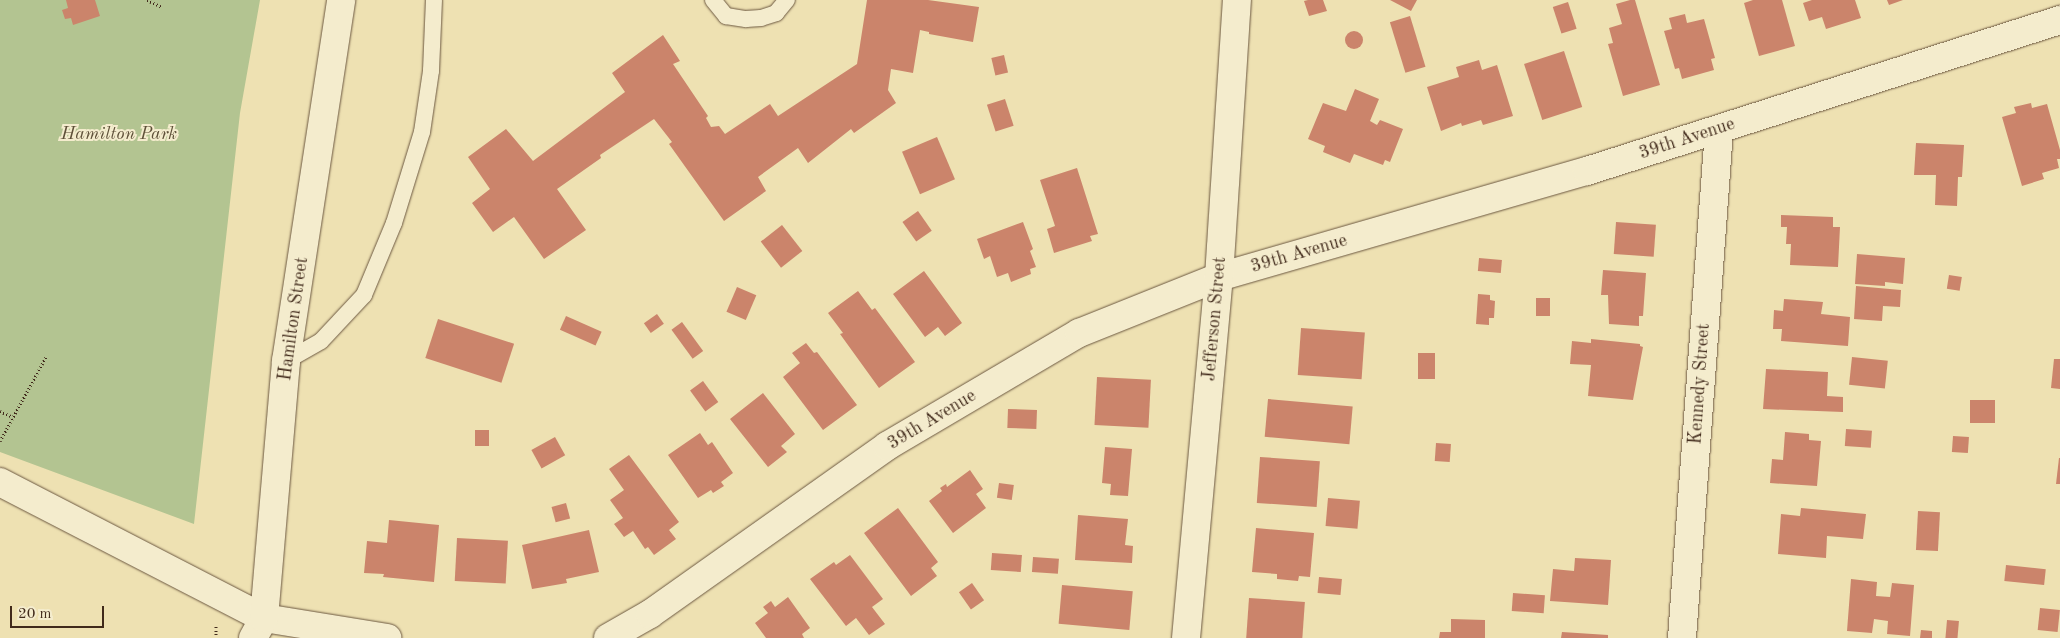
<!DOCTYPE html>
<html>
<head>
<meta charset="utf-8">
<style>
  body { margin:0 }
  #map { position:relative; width:2060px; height:638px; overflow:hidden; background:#eee1b2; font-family:"Old Standard TT",serif }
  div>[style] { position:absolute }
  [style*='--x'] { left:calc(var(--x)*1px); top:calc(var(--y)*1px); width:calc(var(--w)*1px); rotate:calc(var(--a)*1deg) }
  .green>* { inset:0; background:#b3c491 }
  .building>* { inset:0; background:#cb846b; transform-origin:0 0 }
  .round { border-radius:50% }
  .path>* { height:3px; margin-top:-1.5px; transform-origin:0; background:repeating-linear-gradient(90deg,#412a1b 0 1px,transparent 0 3.5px) }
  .roads { filter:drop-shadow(0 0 1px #6c5841) drop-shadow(0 0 1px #6c5841) }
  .lane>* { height:16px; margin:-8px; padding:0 8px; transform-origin:8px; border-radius:8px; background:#f4eccd }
  .street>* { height:28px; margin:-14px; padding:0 14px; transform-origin:14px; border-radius:14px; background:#f4eccd }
  .secondary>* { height:28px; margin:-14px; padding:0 14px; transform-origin:14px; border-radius:14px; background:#f4eccd }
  span { translate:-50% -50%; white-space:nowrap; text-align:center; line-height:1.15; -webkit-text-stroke:4px #f4eccd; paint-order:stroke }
  .park-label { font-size:18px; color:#5e5038; font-style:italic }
  .street-label { font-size:18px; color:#412a1b }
  .scale { position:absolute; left:10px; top:606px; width:94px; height:22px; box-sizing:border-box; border:2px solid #412a1b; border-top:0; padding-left:6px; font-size:15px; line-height:18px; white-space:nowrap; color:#412a1b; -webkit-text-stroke:4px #f4eccd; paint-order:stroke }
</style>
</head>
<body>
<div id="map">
  <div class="green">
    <div style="clip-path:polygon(0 0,260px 0,240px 113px,194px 524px,0 452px)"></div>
  </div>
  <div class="building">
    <div style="clip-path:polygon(66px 0,95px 0,100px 16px,73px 25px,71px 18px,65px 19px,62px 10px,68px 8px)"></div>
    <div style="clip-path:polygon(867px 0,928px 0,979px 7px,973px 42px,929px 34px,929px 32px,920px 30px,913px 73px,891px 69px,888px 90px,896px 103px,854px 133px,851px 129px,808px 163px,798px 148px,758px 177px,766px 191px,724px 221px,669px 144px,672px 142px,654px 119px,600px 155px,601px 158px,557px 189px,586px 230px,544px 259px,514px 217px,493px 232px,472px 203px,490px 189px,468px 157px,506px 129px,533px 161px,625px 92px,612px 73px,663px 35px,680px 61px,673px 64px,708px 116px,706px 118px,711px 127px,719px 126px,725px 134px,770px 104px,778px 116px,857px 64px)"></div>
    <div style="clip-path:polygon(1308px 0,1323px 0,1327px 11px,1309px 16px,1304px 1px)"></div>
    <div style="clip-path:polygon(1390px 0,1417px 0,1411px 11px)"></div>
    <div style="clip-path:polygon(1630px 0,1635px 0,1660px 85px,1623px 96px,1608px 44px,1613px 43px,1609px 28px,1622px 24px,1616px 4px)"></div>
    <div style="clip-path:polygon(1753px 0,1782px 0,1795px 46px,1759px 56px,1744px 3px)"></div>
    <div style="clip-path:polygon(1812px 0,1855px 0,1861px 18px,1826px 29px,1822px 17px,1809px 21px,1803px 3px)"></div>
    <div style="clip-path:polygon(1887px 0,1903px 0,1889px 5px)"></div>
    <div style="left:1568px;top:2px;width:28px;height:16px;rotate:72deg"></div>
    <div style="clip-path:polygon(1685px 14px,1687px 23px,1704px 19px,1715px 58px,1711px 59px,1714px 70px,1682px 79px,1679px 68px,1675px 69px,1664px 31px,1672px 29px,1669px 18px)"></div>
    <div style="left:1410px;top:16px;width:53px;height:21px;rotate:73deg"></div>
    <div class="round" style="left:1345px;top:31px;width:18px;height:18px"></div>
    <div style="left:1564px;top:51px;width:59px;height:42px;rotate:72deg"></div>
    <div style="left:1004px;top:55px;width:18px;height:13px;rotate:77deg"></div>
    <div style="clip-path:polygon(1479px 60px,1482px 70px,1497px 65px,1513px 116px,1483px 125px,1481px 120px,1462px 126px,1461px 123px,1441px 131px,1427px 87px,1459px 77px,1456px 67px)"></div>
    <div style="clip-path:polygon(1355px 89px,1379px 99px,1370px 121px,1377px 125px,1380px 120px,1403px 129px,1390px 162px,1385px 160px,1383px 165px,1354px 154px,1350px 163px,1323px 152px,1325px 146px,1308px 139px,1323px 103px,1346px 111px)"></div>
    <div style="left:1005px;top:99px;width:28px;height:19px;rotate:72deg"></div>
    <div style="clip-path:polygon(2031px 103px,2032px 108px,2047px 104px,2060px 150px,2060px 159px,2057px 159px,2059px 168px,2042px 173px,2044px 179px,2022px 186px,2002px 117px,2016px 113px,2014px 107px)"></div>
    <div style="left:937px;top:137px;width:46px;height:38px;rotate:67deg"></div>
    <div style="clip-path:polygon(1916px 143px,1964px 145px,1962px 177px,1958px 177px,1957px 206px,1935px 205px,1936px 175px,1914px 175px)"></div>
    <div style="clip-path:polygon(1077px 168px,1098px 234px,1090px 236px,1092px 241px,1054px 253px,1047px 229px,1055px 226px,1040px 180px)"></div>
    <div style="left:918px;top:211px;width:24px;height:19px;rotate:55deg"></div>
    <div style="clip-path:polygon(1781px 215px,1833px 217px,1833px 227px,1840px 227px,1838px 267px,1790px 265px,1791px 244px,1786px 244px,1787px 227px,1781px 227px)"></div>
    <div style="clip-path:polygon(1023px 222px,1033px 249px,1030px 251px,1036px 267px,1030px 269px,1031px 274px,1011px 282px,1008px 273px,997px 277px,990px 256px,984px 259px,977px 239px)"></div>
    <div style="left:1616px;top:222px;width:40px;height:32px;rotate:4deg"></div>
    <div style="left:782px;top:225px;width:33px;height:27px;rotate:52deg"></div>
    <div style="clip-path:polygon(1857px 254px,1905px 258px,1903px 284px,1885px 282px,1885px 286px,1855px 284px)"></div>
    <div style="left:1479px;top:258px;width:23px;height:13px;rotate:5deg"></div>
    <div style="clip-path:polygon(1603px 270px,1646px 273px,1643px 316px,1639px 316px,1639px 326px,1609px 324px,1608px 295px,1601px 295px)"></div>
    <div style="clip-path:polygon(924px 271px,962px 323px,945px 336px,938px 327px,925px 337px,893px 294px)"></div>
    <div style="left:1949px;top:275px;width:13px;height:14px;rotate:9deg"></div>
    <div style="clip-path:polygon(1856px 286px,1901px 290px,1900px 307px,1883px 306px,1882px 321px,1854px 319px)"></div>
    <div style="left:737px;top:287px;width:21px;height:27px;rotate:23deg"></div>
    <div style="clip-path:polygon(858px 291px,872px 310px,875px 308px,915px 362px,879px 388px,840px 334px,843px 333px,828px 313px)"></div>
    <div style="clip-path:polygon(1478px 294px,1490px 295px,1490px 300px,1495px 301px,1494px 318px,1489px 318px,1489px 325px,1476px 324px)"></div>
    <div style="left:1536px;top:298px;width:14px;height:18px"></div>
    <div style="clip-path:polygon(1784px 299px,1823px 302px,1821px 314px,1850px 317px,1848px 346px,1781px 341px,1782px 329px,1773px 329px,1774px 310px,1783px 311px)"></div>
    <div style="left:657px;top:314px;width:12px;height:16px;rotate:55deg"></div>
    <div style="left:566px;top:316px;width:39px;height:15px;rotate:24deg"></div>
    <div style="left:438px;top:319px;width:80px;height:41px;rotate:18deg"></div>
    <div style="left:682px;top:322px;width:36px;height:13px;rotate:54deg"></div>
    <div style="left:1301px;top:328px;width:64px;height:47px;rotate:4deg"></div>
    <div style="clip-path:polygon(1591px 339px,1640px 344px,1640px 346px,1643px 347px,1633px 400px,1588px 396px,1591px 365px,1570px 364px,1572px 341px,1591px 343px)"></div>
    <div style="clip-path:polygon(806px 343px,814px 353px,817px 352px,857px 405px,823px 430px,783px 377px,800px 363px,792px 353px)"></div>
    <div style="left:1418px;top:353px;width:17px;height:26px"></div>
    <div style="left:1852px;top:357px;width:36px;height:28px;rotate:6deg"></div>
    <div style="clip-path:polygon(2054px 359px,2060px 359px,2060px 389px,2051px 388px)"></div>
    <div style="clip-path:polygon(1766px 369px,1828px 372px,1827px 396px,1843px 397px,1843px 412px,1763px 409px)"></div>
    <div style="left:1097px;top:377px;width:54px;height:48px;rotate:3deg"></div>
    <div style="left:703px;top:381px;width:26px;height:16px;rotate:54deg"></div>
    <div style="clip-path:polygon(763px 393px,795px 434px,781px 446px,787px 452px,768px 467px,730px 419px)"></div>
    <div style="left:1268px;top:399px;width:85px;height:38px;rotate:5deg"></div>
    <div style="left:1970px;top:400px;width:25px;height:23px"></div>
    <div style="left:1008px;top:409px;width:29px;height:19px;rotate:2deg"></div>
    <div style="left:1846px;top:429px;width:26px;height:17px;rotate:4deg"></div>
    <div style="left:475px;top:430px;width:14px;height:16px"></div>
    <div style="clip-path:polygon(1785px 432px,1809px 434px,1809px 440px,1821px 441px,1817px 486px,1770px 483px,1772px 459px,1783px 460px)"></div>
    <div style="clip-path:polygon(700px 433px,708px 445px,712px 442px,733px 473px,721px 482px,724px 486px,713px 493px,711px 490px,698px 498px,668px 455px)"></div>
    <div style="left:1953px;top:436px;width:16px;height:16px;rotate:4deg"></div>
    <div style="left:555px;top:437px;width:21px;height:27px;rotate:61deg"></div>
    <div style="left:1436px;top:443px;width:15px;height:18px;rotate:4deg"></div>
    <div style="clip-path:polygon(1105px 447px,1132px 449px,1128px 496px,1110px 495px,1111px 484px,1102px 483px)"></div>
    <div style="clip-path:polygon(629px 455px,679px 522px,669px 530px,676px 539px,654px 555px,648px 547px,645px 549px,633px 531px,624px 537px,614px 524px,623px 518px,610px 500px,624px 490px,609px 469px)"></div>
    <div style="left:1260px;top:457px;width:60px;height:46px;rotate:4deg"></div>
    <div style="clip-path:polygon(2059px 458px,2060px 458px,2060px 484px,2056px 484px)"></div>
    <div style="clip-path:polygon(970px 470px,983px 489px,976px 494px,986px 508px,953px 533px,929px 501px,942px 491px,940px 488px,946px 484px,947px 487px)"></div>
    <div style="left:999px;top:483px;width:15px;height:15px;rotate:8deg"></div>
    <div style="left:1328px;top:498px;width:32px;height:28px;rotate:5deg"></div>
    <div style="left:566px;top:503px;width:16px;height:15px;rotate:75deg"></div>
    <div style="clip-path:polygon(898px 508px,938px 562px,931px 568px,937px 576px,911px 596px,864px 533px)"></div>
    <div style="clip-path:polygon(1801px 508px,1866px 514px,1863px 539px,1827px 536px,1826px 558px,1778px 554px,1781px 514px,1800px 516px)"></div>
    <div style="left:1918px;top:511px;width:22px;height:39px;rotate:3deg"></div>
    <div style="clip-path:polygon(1078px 515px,1128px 519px,1125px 545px,1133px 546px,1132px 563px,1075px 560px)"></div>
    <div style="clip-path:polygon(389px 520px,439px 525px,434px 582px,383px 577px,384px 574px,364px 573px,367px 541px,387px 543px)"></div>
    <div style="clip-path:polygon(1256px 528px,1314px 533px,1310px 577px,1299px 576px,1298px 581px,1277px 579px,1277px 574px,1252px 572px)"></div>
    <div style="clip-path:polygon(589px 530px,599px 572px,566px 579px,567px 583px,532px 589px,522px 545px)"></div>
    <div style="left:457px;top:538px;width:51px;height:43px;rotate:3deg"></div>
    <div style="left:992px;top:553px;width:30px;height:17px;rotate:4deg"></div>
    <div style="clip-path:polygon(850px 555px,883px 599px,872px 607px,885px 624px,869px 635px,856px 618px,846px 626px,810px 579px,834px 562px,836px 565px)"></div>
    <div style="left:1033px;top:557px;width:26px;height:15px;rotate:4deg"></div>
    <div style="clip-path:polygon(1575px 558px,1611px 560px,1608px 605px,1550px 601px,1553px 569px,1574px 571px)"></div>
    <div style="left:2006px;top:565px;width:40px;height:16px;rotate:6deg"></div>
    <div style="left:1319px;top:577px;width:23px;height:16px;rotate:5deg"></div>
    <div style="clip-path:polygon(1851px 579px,1877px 582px,1876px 596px,1890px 597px,1892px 583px,1914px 585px,1910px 636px,1887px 634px,1888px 621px,1874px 619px,1872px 633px,1847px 631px)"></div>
    <div style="left:972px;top:583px;width:21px;height:16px;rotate:55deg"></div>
    <div style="left:1062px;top:585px;width:71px;height:39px;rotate:5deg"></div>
    <div style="left:1513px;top:593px;width:32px;height:18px;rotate:4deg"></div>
    <div style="clip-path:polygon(788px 597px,810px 628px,802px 634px,804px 638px,766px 638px,755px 623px,768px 613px,763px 607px,771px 601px,775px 607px)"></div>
    <div style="left:1249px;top:598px;width:56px;height:40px;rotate:4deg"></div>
    <div style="left:2040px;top:608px;width:20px;height:22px;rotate:6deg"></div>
    <div style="clip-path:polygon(1451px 619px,1485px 620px,1485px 638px,1439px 638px,1440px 632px,1451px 632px)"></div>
    <div style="left:1947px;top:620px;width:12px;height:18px;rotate:5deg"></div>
    <div style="clip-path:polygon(1921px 630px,1932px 631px,1932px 638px,1920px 638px)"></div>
    <div style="clip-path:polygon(1562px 632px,1608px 635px,1608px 638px,1561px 638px)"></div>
  </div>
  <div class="path">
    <div style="--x:147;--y:0;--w:17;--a:25"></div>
    <div style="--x:0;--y:411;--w:14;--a:25"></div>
    <div style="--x:0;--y:441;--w:96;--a:-61.3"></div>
    <div style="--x:216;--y:638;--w:12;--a:-90"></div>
  </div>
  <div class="roads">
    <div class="lane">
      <div style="--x:713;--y:0;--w:21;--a:51"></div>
      <div style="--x:726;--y:16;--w:20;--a:9"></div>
      <div style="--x:746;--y:19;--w:15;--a:-4"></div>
      <div style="--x:761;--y:18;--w:16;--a:-18"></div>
      <div style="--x:776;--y:13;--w:17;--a:-50"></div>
      <div style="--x:286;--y:361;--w:40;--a:-29.7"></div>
      <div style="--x:321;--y:341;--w:63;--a:-46.9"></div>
      <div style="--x:364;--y:295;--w:78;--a:-67.4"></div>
      <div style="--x:394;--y:223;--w:95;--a:-72.9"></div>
      <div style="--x:422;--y:132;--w:62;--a:-81.6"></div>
      <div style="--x:431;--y:71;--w:71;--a:-87.6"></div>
    </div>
    <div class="street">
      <div style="--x:0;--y:482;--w:297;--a:27.3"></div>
      <div style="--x:264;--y:618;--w:125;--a:9.2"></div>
      <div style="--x:608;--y:638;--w:48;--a:-29.7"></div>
      <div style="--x:650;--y:614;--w:291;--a:-35.3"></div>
      <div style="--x:887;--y:446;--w:223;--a:-30.5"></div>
      <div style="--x:1079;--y:333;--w:151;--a:-21.8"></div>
      <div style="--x:1219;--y:277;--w:383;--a:-16.1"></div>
      <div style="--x:1587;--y:171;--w:497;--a:-17.7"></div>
      <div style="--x:1682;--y:638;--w:509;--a:-85.83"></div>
    </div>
    <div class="secondary">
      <div style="--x:253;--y:638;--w:23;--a:-61"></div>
      <div style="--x:264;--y:618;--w:258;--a:-85.1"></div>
      <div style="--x:286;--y:361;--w:365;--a:-81.3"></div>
      <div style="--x:1186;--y:638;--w:363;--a:-84.8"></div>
      <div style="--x:1219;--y:277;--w:278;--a:-86.3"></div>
    </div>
  </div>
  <div class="park-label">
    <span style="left:119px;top:134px">Hamilton Park</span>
  </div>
  <div class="street-label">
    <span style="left:1687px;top:139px;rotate:-18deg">39th Avenue</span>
    <span style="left:1299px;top:254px;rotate:-16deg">39th Avenue</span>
    <span style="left:294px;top:319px;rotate:-82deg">Hamilton Street</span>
    <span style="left:1215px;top:319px;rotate:-85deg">Jefferson Street</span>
    <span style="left:1700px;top:384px;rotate:-86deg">Kennedy Street</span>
    <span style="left:932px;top:420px;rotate:-31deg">39th Avenue</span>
  </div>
  <div class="scale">20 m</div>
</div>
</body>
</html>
